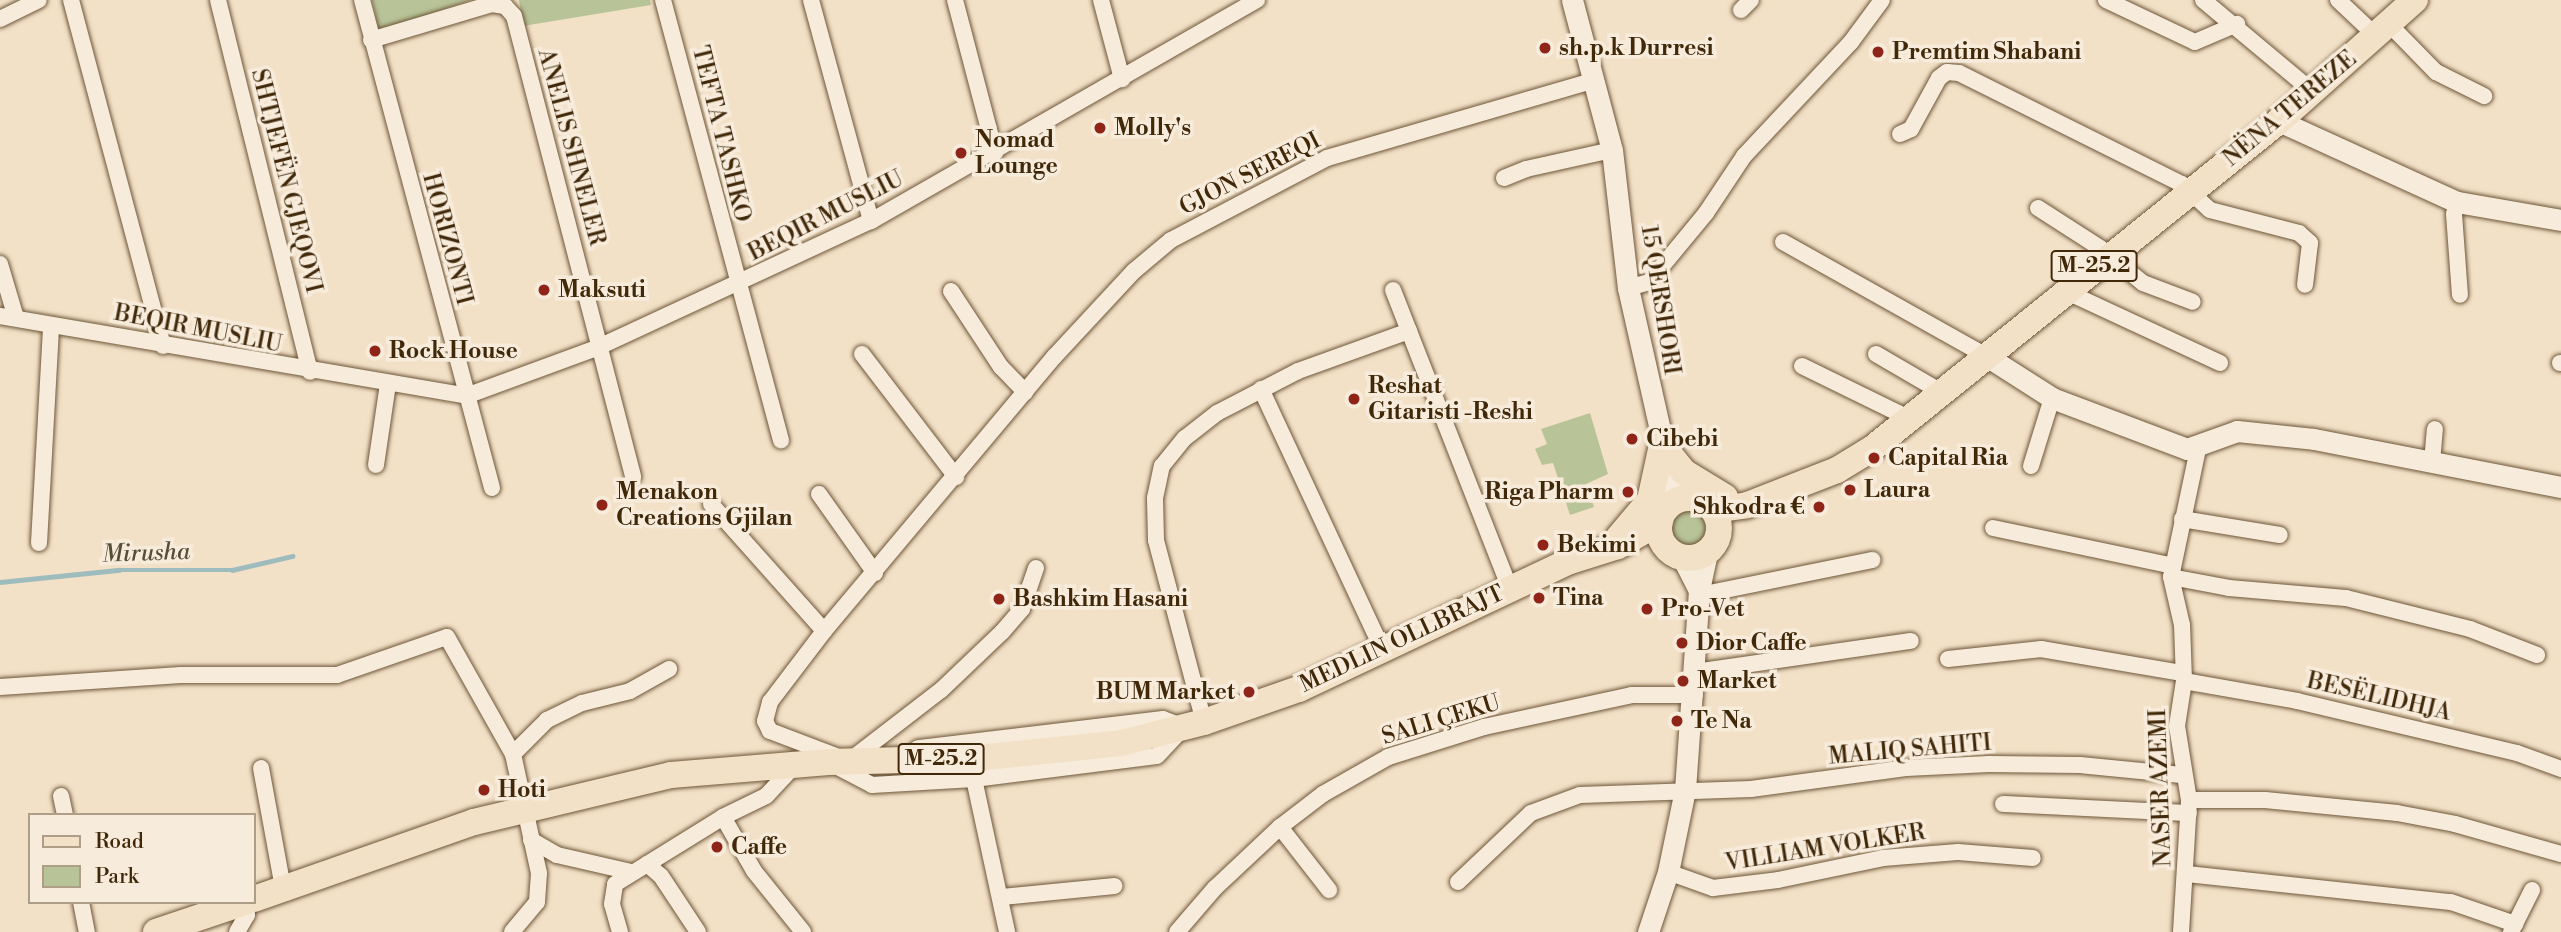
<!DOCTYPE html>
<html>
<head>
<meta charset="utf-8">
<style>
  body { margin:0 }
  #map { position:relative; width:2561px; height:932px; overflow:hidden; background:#f3e1c7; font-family:"Libre Bodoni",serif }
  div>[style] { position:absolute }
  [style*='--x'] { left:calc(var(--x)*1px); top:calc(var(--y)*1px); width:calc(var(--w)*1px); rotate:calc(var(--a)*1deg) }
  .green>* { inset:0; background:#b8c398 }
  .round { border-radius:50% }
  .stream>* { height:4.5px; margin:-2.25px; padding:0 2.25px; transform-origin:2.25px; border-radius:2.25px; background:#9ebcbd }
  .roads { filter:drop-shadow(0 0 2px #6e5638) drop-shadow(0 0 2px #6e5638) }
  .minor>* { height:16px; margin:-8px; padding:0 8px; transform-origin:8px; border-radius:8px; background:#f7ecdb }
  .tertiary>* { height:21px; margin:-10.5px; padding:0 10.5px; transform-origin:10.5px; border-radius:10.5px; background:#f7ecdb }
  .primary>* { height:26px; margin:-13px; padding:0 13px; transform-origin:13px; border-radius:13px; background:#f3e1c7 }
  .primary>.ring { margin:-13px; padding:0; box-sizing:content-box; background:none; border:26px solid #f3e1c7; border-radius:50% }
  .dots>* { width:19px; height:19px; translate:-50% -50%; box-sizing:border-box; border:4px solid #f7ecdb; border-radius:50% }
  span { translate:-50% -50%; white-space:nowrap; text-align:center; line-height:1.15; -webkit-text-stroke:7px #f7ecdb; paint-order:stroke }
  .shield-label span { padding:2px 5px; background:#f7ecdb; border:2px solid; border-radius:5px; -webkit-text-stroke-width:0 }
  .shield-label { font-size:21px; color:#412809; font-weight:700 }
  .poi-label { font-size:23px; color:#412809; font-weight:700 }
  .left { translate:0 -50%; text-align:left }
  .right { translate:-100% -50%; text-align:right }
  .street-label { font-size:23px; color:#412809 }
  .water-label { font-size:24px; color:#584d36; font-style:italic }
  .legend { position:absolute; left:28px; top:813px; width:228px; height:91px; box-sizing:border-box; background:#f7ecdb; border:2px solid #ae9e87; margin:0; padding:9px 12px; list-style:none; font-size:21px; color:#412809 }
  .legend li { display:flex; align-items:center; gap:14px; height:35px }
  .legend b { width:35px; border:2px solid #ae9e87 }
</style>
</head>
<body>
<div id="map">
  <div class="green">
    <div style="clip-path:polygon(372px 0,471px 0,379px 31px)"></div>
    <div style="clip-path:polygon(519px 0,650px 0,651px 5px,523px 26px)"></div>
    <div style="clip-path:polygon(1590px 413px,1608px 474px,1586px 484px,1594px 507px,1570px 515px,1553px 463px,1542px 465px,1535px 449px,1547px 444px,1541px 429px)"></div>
    <div class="round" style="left:1667px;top:505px;width:46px;height:46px"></div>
  </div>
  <div class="stream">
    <div style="--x:0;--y:582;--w:120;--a:-5.8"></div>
    <div style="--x:119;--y:570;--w:113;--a:0"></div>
    <div style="--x:232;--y:570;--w:62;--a:-13.1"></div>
  </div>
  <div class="roads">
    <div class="minor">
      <div style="--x:71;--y:0;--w:358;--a:75.1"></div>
      <div style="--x:218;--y:0;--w:383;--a:76.1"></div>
      <div style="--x:362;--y:0;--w:505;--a:75.08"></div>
      <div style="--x:663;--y:0;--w:456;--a:75"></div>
      <div style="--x:811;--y:0;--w:229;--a:74.8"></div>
      <div style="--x:955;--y:0;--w:158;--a:75.3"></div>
      <div style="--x:1101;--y:0;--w:82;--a:75.1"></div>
      <div style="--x:2106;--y:0;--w:98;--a:25.3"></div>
      <div style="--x:2195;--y:42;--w:46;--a:-23.2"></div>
      <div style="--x:2203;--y:0;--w:143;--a:39.9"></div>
      <div style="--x:2338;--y:0;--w:51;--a:43.4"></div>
      <div style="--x:1741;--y:10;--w:14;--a:-45"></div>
      <div style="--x:0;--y:19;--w:43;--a:-26"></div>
      <div style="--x:2388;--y:23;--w:69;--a:45.6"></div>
      <div style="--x:2436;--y:72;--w:54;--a:26.6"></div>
      <div style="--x:371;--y:40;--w:126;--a:-16.6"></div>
      <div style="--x:492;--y:4;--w:13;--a:9"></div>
      <div style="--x:505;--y:6;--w:13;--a:48"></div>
      <div style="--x:514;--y:16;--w:476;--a:75.5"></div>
      <div style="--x:1900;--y:134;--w:12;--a:-24"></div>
      <div style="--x:1911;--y:129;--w:58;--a:-61.2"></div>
      <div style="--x:1939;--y:78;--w:10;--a:-37"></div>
      <div style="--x:1947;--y:72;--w:12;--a:5"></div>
      <div style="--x:1959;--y:73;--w:249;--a:26.5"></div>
      <div style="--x:2182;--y:184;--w:38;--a:43"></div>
      <div style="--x:2210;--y:210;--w:92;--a:14.5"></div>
      <div style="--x:2299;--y:233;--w:15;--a:42"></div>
      <div style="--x:2310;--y:243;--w:42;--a:96.8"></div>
      <div style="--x:1504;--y:178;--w:24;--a:-22"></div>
      <div style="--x:1526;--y:169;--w:88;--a:-12.5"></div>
      <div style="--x:2457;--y:202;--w:12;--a:104"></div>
      <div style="--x:2454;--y:214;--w:81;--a:85.8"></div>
      <div style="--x:2038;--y:208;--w:74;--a:32.8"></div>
      <div style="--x:2100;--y:248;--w:55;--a:39.1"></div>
      <div style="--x:2143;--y:283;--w:53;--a:20.8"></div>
      <div style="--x:1783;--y:242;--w:235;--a:29.3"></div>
      <div style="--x:0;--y:264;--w:56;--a:73.5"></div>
      <div style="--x:1628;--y:288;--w:22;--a:-16"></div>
      <div style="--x:1649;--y:282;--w:89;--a:-50.4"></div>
      <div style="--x:1706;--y:213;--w:69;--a:-56.3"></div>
      <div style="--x:1744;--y:156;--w:156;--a:-46.8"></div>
      <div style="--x:1851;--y:42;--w:52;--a:-53.6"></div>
      <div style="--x:1393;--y:290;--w:44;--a:68.7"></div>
      <div style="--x:951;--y:291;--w:91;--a:56.7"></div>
      <div style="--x:1001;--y:367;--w:35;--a:46"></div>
      <div style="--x:2065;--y:291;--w:171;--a:24.9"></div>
      <div style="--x:0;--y:316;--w:473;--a:9.7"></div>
      <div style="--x:466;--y:396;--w:142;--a:-20.2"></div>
      <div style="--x:599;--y:347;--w:300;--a:-24.9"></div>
      <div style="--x:871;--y:221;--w:445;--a:-29.8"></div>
      <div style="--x:862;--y:354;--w:155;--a:52.6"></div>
      <div style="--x:1876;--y:354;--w:78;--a:30.2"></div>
      <div style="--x:2560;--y:363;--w:1;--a:0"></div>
      <div style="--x:1802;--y:366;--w:120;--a:26.1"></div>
      <div style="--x:1261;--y:389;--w:289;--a:65"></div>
      <div style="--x:2432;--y:462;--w:33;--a:-85"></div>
      <div style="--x:376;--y:465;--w:82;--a:-81.6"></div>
      <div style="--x:2031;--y:466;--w:71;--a:-72.8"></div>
      <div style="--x:819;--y:494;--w:97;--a:54.7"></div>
      <div style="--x:711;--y:504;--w:170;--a:48.3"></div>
      <div style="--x:2182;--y:519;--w:99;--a:9.3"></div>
      <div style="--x:1993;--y:528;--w:184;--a:11.9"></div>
      <div style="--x:39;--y:543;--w:218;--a:-86.8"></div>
      <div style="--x:1036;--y:568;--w:43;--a:108.9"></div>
      <div style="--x:1022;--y:609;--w:30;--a:131"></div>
      <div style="--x:1002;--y:632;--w:84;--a:136.4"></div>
      <div style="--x:941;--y:690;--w:116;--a:142.3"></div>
      <div style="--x:849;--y:761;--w:85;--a:-159.2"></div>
      <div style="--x:770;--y:731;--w:11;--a:-117"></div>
      <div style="--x:765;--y:721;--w:20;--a:-75"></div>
      <div style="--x:770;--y:702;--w:89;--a:-52.7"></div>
      <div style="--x:824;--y:631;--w:358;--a:-50"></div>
      <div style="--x:1054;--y:357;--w:117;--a:-47.1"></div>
      <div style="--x:1134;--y:271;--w:48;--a:-40"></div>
      <div style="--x:1171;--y:240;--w:176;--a:-27.7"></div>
      <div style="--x:1327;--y:158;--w:279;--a:-16.2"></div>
      <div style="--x:2171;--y:577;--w:59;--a:10.7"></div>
      <div style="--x:2229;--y:588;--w:117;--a:4.9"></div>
      <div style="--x:2346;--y:598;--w:128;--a:14"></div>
      <div style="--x:2470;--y:629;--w:72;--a:21.2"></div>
      <div style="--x:1700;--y:595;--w:176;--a:-11.5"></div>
      <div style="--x:1948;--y:659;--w:94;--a:-6.1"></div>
      <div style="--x:2041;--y:649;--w:142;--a:9.7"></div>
      <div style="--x:1695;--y:672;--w:218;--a:-8.2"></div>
      <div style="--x:2184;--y:681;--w:115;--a:10"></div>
      <div style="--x:2297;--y:701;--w:226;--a:13.3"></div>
      <div style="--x:2517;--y:753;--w:47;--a:20"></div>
      <div style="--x:0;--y:687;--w:181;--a:-3.8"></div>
      <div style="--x:181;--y:675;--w:156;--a:0"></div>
      <div style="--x:337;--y:675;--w:116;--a:-19.1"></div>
      <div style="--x:447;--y:637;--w:134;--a:60.6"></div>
      <div style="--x:513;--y:754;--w:122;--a:77.7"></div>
      <div style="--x:539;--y:873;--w:29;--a:94"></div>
      <div style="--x:537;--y:902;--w:39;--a:130"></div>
      <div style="--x:1204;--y:722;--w:188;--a:-104.8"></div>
      <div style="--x:1156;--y:540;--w:42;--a:-91.4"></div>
      <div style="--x:1155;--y:498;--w:33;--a:-78"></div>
      <div style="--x:1162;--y:466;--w:36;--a:-51"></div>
      <div style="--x:1185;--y:438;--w:41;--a:-38"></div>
      <div style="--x:1217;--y:413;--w:91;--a:-27.4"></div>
      <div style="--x:1298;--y:371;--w:118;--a:-19.8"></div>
      <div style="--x:1409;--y:331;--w:277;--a:68.6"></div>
      <div style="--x:513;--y:754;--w:48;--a:-45"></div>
      <div style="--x:547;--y:720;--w:39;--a:-26"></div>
      <div style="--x:582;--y:703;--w:49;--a:-14"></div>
      <div style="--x:630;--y:691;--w:45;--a:-29.4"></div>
      <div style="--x:830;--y:763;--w:47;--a:27.6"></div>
      <div style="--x:872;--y:785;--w:102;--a:-3.4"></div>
      <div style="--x:974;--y:779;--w:184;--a:-7.2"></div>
      <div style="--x:1157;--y:756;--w:40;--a:-47"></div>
      <div style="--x:1184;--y:727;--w:22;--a:-159"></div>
      <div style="--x:1163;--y:719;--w:247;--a:173.2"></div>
      <div style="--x:795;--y:765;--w:42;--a:133.1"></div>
      <div style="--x:766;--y:796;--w:48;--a:154"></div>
      <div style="--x:723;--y:817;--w:62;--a:60.1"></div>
      <div style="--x:754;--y:871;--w:78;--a:51.2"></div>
      <div style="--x:261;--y:768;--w:122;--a:79.6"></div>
      <div style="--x:974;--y:779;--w:157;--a:77.8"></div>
      <div style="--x:61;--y:796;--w:19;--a:78"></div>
      <div style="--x:2189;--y:800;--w:76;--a:0"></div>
      <div style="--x:2265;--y:800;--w:133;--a:5.6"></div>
      <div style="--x:2397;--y:813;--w:59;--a:10.7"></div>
      <div style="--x:2455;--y:824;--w:110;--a:15.8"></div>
      <div style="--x:2003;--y:804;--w:186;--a:2.8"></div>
      <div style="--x:1280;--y:827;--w:80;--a:52.1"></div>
      <div style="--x:531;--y:840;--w:30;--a:30"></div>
      <div style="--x:557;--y:855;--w:76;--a:12.9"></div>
      <div style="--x:647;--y:864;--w:18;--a:41"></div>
      <div style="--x:661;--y:876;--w:67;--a:56.5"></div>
      <div style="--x:1668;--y:872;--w:48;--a:19.6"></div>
      <div style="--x:1713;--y:888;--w:65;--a:-7"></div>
      <div style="--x:1778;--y:880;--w:107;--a:-11.8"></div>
      <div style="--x:1883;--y:858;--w:75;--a:-4.6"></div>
      <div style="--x:1958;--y:852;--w:75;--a:4.6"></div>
      <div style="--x:2187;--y:874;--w:265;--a:6.1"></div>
      <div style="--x:2451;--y:902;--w:68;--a:19"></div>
      <div style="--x:1458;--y:882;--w:100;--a:-43.4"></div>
      <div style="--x:1531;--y:813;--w:52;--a:-20.2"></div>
      <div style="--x:1580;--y:795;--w:171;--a:-2"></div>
      <div style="--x:1751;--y:789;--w:156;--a:-7.7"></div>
      <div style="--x:1906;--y:768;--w:83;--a:-2.8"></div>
      <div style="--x:1989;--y:764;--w:91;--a:0.6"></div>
      <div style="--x:2080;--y:765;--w:102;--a:5.6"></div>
      <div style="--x:1002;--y:897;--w:113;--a:-5.6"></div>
      <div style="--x:81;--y:902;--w:31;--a:79"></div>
      <div style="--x:237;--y:932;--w:20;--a:-60"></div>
      <div style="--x:247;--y:915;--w:13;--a:-113"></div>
      <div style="--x:620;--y:932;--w:29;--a:-106"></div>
      <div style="--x:612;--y:904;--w:20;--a:-81"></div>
      <div style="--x:615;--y:884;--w:127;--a:-31.8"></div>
      <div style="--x:1177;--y:932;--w:58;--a:-49.2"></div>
      <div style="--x:1215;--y:888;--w:89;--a:-43.2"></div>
      <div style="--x:1280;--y:827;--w:54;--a:-37.5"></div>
      <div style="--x:1323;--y:794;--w:75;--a:-29.6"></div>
      <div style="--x:1388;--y:757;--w:101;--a:-17.4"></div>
      <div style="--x:1484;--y:727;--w:151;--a:-12.2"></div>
      <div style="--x:1632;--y:695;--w:63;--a:0"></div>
      <div style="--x:2181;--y:932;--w:132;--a:-86.5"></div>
      <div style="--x:2189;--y:800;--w:75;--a:-99.2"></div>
      <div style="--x:2177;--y:726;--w:46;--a:-81.2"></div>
      <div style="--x:2184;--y:681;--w:56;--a:-92"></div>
      <div style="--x:2182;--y:625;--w:49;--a:-102.9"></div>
      <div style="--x:2171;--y:577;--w:131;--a:-78.1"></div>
      <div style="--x:2511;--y:932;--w:47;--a:-63.4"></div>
    </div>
    <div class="tertiary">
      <div style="--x:1572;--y:0;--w:155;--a:75.1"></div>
      <div style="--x:1612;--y:150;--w:139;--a:83.4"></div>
      <div style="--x:1628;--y:288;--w:172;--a:77.3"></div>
      <div style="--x:1666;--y:456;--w:51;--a:86.6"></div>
      <div style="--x:2279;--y:121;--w:196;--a:24.5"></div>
      <div style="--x:2457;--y:202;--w:106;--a:9.8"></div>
      <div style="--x:1988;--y:357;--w:76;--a:32.6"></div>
      <div style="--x:2052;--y:398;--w:144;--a:20.7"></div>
      <div style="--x:2187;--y:449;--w:53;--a:-19.8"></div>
      <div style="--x:2237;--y:431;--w:77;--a:5.9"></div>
      <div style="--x:2314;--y:439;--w:252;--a:11"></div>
      <div style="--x:1670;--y:464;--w:39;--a:60"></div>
      <div style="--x:1682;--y:557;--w:37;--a:63"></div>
      <div style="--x:1648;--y:932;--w:63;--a:-71.6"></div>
      <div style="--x:1668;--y:872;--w:84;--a:-78.3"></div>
      <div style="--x:1685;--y:790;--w:200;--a:-86"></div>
      <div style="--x:1699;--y:590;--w:39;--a:-78"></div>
    </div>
    <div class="primary">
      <div style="--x:1662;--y:445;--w:35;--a:51"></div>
      <div style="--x:1684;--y:472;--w:48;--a:31.4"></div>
      <div class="ring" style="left:1659px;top:498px;width:34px;height:34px"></div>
      <div style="--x:1713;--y:510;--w:34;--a:-8"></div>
      <div style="--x:1747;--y:505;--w:97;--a:-21.3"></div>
      <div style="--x:1837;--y:470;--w:42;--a:-31.4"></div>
      <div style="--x:1873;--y:448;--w:521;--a:-38.85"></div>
      <div style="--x:2279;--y:121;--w:182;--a:-41.7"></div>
      <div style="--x:1618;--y:538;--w:50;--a:-49.9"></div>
      <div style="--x:1650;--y:500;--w:56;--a:-77.7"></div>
      <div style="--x:254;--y:899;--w:233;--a:-19.3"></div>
      <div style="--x:474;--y:822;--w:203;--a:-13.4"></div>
      <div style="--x:671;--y:775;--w:158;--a:-4.7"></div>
      <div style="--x:828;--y:762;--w:149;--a:-1.5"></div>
      <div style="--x:977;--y:758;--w:145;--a:-5.9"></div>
      <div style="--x:1121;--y:743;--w:86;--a:-14.2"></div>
      <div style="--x:1204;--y:722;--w:101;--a:-19.2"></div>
      <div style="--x:1299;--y:689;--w:300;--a:-25.3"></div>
      <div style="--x:1570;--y:561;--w:50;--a:-17.4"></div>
      <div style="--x:1618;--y:546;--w:48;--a:-29.7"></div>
      <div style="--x:156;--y:932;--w:94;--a:-18.6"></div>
    </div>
  </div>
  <div class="dots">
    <div style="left:1545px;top:48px;background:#8f2418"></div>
    <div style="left:1878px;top:52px;background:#8f2418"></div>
    <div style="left:1100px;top:128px;background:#8f2418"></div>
    <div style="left:961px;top:153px;background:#8f2418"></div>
    <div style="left:544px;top:290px;background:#8f2418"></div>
    <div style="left:375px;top:351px;background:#8f2418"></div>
    <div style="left:1354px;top:399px;background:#8f2418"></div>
    <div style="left:1632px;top:439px;background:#8f2418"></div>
    <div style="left:1874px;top:458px;background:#8f2418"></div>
    <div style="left:1850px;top:490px;background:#8f2418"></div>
    <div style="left:1628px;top:492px;background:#8f2418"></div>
    <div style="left:602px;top:505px;background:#8f2418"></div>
    <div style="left:1819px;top:507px;background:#8f2418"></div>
    <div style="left:1543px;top:545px;background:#8f2418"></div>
    <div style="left:1539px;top:598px;background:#8f2418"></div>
    <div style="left:999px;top:599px;background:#8f2418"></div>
    <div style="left:1647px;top:609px;background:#8f2418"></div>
    <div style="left:1682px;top:643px;background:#8f2418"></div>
    <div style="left:1683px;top:681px;background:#8f2418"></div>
    <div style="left:1249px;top:692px;background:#8f2418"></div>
    <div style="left:1677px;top:721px;background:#8f2418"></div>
    <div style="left:484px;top:790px;background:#8f2418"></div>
    <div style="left:717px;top:847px;background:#8f2418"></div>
  </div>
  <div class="shield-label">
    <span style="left:2094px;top:266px">M-25.2</span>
    <span style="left:941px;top:759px">M-25.2</span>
  </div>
  <div class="poi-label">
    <span class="left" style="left:1559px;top:48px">sh.p.k Durresi</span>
    <span class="left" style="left:1892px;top:52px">Premtim Shabani</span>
    <span class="left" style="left:1114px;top:128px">Molly's</span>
    <span class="left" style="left:975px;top:153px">Nomad<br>Lounge</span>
    <span class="left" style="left:558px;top:290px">Maksuti</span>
    <span class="left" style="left:389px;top:351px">Rock House</span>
    <span class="left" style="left:1368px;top:399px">Reshat<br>Gitaristi -Reshi</span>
    <span class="left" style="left:1646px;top:439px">Cibebi</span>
    <span class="left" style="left:1888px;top:458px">Capital Ria</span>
    <span class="left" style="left:1864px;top:490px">Laura</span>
    <span class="left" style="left:616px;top:505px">Menakon<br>Creations Gjilan</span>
    <span class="right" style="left:1614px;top:492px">Riga Pharm</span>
    <span class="right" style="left:1805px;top:507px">Shkodra €</span>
    <span class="left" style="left:1557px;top:545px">Bekimi</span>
    <span class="left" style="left:1553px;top:598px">Tina</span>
    <span class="left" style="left:1013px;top:599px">Bashkim Hasani</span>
    <span class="left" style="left:1661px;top:609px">Pro-Vet</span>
    <span class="left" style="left:1696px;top:643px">Dior Caffe</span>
    <span class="left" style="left:1697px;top:681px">Market</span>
    <span class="right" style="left:1235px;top:692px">BUM Market</span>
    <span class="left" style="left:1691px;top:721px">Te Na</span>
    <span class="left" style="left:498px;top:790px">Hoti</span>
    <span class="left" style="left:731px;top:847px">Caffe</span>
  </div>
  <div class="street-label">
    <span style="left:2290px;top:109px;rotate:-40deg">NËNA TEREZE</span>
    <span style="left:721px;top:134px;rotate:76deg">TEFTA TASHKO</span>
    <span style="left:571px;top:147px;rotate:75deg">ANELIS SHNELER</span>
    <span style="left:1250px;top:174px;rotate:-27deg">GJON SEREQI</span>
    <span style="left:286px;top:181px;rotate:76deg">SHTJEFËN GJEQOVI</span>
    <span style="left:826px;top:216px;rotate:-27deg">BEQIR MUSLIU</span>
    <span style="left:447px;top:239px;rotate:75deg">HORIZONTI</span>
    <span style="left:1660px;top:300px;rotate:81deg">15 QERSHORI</span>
    <span style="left:198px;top:329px;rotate:11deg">BEQIR MUSLIU</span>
    <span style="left:1402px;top:639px;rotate:-25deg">MEDLIN OLLBRAJT</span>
    <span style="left:2379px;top:697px;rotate:13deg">BESËLIDHJA</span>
    <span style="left:1441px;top:720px;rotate:-17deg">SALI ÇEKU</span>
    <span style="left:1910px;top:750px;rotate:-5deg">MALIQ SAHITI</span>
    <span style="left:2161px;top:788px;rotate:-92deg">NASER AZEMI</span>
    <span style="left:1825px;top:848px;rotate:-9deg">VILLIAM VOLKER</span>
  </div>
  <div class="water-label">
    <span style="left:146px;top:554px;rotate:-2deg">Mirusha</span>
  </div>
  <ul class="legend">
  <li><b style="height:9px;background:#f3e1c7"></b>Road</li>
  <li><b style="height:19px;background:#b8c398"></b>Park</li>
  </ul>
</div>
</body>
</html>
